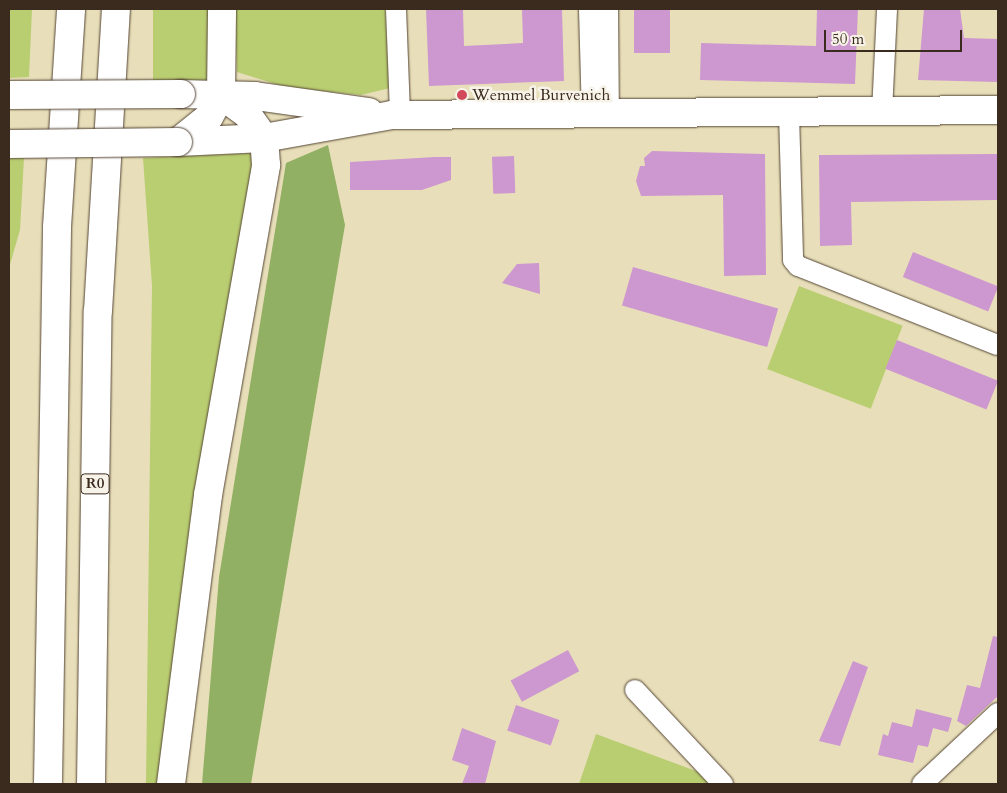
<!DOCTYPE html>
<html>
<head>
<meta charset="utf-8">
<style>
  body { margin:0 }
  #map { position:relative; width:1007px; height:793px; overflow:hidden; background:#e8dfba; font-family:Cardo,serif }
  div>[style] { position:absolute }
  [style*='--x'] { left:calc(var(--x)*1px); top:calc(var(--y)*1px); width:calc(var(--w)*1px); rotate:calc(var(--a)*1deg) }
  .green>* { inset:0; background:#b9cd71; transform-origin:0 0 }
  .forest>* { inset:0; background:#92b063 }
  .building>* { inset:0; background:#cd97cf; transform-origin:0 0 }
  .roads { filter:drop-shadow(0 0 1px #554535) drop-shadow(0 0 1px #554535) }
  .street>* { height:20px; margin:-10px; padding:0 10px; transform-origin:10px; border-radius:10px; background:#fff }
  .secondary>* { height:28px; margin:-14px; padding:0 14px; transform-origin:14px; border-radius:14px; background:#fff }
  .primary>* { height:28px; margin:-14px; padding:0 14px; transform-origin:14px; border-radius:14px; background:#fff }
  .highway>* { height:28px; margin:-14px; padding:0 14px; transform-origin:14px; border-radius:14px; background:#fff }
  .bridges { filter:drop-shadow(0 0 1px #554535) drop-shadow(0 0 1px #554535) }
  .primary-bridge>* { height:28px; margin:-14px; padding:0 14px; transform-origin:14px; border-radius:14px; background:#fff }
  .dots>* { width:14px; height:14px; translate:-50% -50%; box-sizing:border-box; border:2px solid #f7f3e8; border-radius:50% }
  span { translate:-50% -50%; white-space:nowrap; text-align:center; line-height:1.15; -webkit-text-stroke:5px #f7f3e8; paint-order:stroke }
  .shield-label span { padding:1px 4px; background:#f7f3e8; border:1px solid; border-radius:4px; -webkit-text-stroke-width:0 }
  .shield-label { font-size:15px; color:#3b2a1e; font-weight:700 }
  .poi-label { font-size:16px; color:#3b2a1e }
  .left { translate:0 -50%; text-align:left }
  .frame { position:absolute; inset:0; border:10px solid #3b2a1e; pointer-events:none }
  .scale { position:absolute; left:824px; top:30px; width:138px; height:22px; box-sizing:border-box; border:2px solid #3b2a1e; border-top:0; padding-left:6px; font-size:15px; line-height:18px; white-space:nowrap; color:#3b2a1e; -webkit-text-stroke:4px #f7f3e8; paint-order:stroke }
</style>
</head>
<body>
<div id="map">
  <div class="green">
    <div style="clip-path:polygon(9px 9px,32px 9px,29px 77px,9px 78px)"></div>
    <div style="left:153px;top:9px;width:58px;height:72px"></div>
    <div style="clip-path:polygon(235px 9px,385px 9px,390px 88px,361px 95px,285px 87px,237px 72px)"></div>
    <div style="clip-path:polygon(254px 153px,161px 784px,146px 784px,152px 286px,143px 158px)"></div>
    <div style="clip-path:polygon(9px 158px,24px 158px,20px 230px,9px 268px)"></div>
    <div style="left:799px;top:286px;width:111px;height:89px;rotate:21deg"></div>
    <div style="clip-path:polygon(596px 734px,704px 774px,716px 784px,579px 784px)"></div>
  </div>
  <div class="forest">
    <div style="clip-path:polygon(328px 145px,345px 225px,251px 784px,202px 784px,219px 577px,286px 163px)"></div>
  </div>
  <div class="building">
    <div style="clip-path:polygon(426px 9px,463px 9px,464px 46px,523px 43px,522px 9px,562px 9px,564px 81px,429px 86px)"></div>
    <div style="left:634px;top:9px;width:36px;height:44px"></div>
    <div style="clip-path:polygon(817px 9px,858px 9px,855px 84px,700px 80px,701px 43px,816px 46px)"></div>
    <div style="clip-path:polygon(924px 9px,960px 9px,964px 38px,998px 39px,998px 82px,918px 80px)"></div>
    <div style="clip-path:polygon(652px 151px,765px 154px,766px 275px,724px 276px,723px 195px,641px 196px,636px 181px,640px 166px,645px 166px,644px 158px)"></div>
    <div style="clip-path:polygon(998px 154px,998px 200px,851px 202px,852px 245px,820px 246px,819px 155px)"></div>
    <div style="left:514px;top:156px;width:37px;height:22px;rotate:88deg"></div>
    <div style="clip-path:polygon(435px 157px,451px 157px,451px 180px,422px 190px,350px 190px,350px 162px)"></div>
    <div style="left:913px;top:252px;width:92px;height:27px;rotate:22deg"></div>
    <div style="clip-path:polygon(539px 263px,540px 294px,502px 283px,517px 264px)"></div>
    <div style="left:633px;top:267px;width:151px;height:40px;rotate:16deg"></div>
    <div style="left:897px;top:340px;width:109px;height:31px;rotate:22deg"></div>
    <div style="clip-path:polygon(993px 636px,998px 637px,998px 696px,966px 726px,957px 721px,967px 685px,980px 688px)"></div>
    <div style="left:568px;top:650px;width:24px;height:65px;rotate:62deg"></div>
    <div style="clip-path:polygon(853px 661px,868px 667px,840px 746px,819px 741px)"></div>
    <div style="left:516px;top:705px;width:46px;height:27px;rotate:19deg"></div>
    <div style="clip-path:polygon(916px 709px,952px 718px,948px 732px,933px 728px,928px 747px,918px 745px,913px 763px,878px 755px,883px 734px,888px 736px,892px 722px,912px 727px)"></div>
    <div style="clip-path:polygon(462px 728px,496px 741px,485px 784px,462px 784px,469px 766px,452px 760px)"></div>
  </div>
  <div class="roads">
    <div class="street">
      <div style="--x:396;--y:9;--w:106;--a:87.8"></div>
      <div style="--x:589;--y:9;--w:105;--a:88.4"></div>
      <div style="--x:608;--y:9;--w:105;--a:89.5"></div>
      <div style="--x:882;--y:112;--w:103;--a:-87.2"></div>
      <div style="--x:789;--y:113;--w:147;--a:88.4"></div>
      <div style="--x:793;--y:260;--w:8;--a:50"></div>
      <div style="--x:798;--y:266;--w:215;--a:21.6"></div>
      <div style="--x:635;--y:690;--w:129;--a:46.9"></div>
      <div style="--x:922;--y:784;--w:104;--a:-43.1"></div>
    </div>
    <div class="secondary">
      <div style="--x:392;--y:115;--w:606;--a:-0.47"></div>
    </div>
    <div class="primary">
      <div style="--x:181;--y:94;--w:74;--a:1.5"></div>
      <div style="--x:255;--y:96;--w:115;--a:8"></div>
      <div style="--x:178;--y:142;--w:86;--a:-2.7"></div>
      <div style="--x:264;--y:138;--w:130;--a:-10.2"></div>
    </div>
    <div class="highway">
      <div style="--x:178;--y:142;--w:40;--a:-39"></div>
      <div style="--x:209;--y:117;--w:25;--a:-61"></div>
      <div style="--x:221;--y:95;--w:86;--a:-89.3"></div>
      <div style="--x:48;--y:784;--w:557;--a:-89.07"></div>
      <div style="--x:57;--y:227;--w:218;--a:-86.3"></div>
      <div style="--x:91;--y:784;--w:473;--a:-89.2"></div>
      <div style="--x:98;--y:311;--w:303;--a:-86.6"></div>
      <div style="--x:171;--y:784;--w:291;--a:-82.7"></div>
      <div style="--x:208;--y:495;--w:335;--a:-80"></div>
      <div style="--x:266;--y:165;--w:27;--a:-94"></div>
      <div style="--x:264;--y:138;--w:29;--a:-125"></div>
      <div style="--x:247;--y:114;--w:32;--a:-144"></div>
    </div>
  </div>
  <div class="bridges">
    <div class="primary-bridge">
      <div style="--x:9;--y:95;--w:172;--a:-0.3"></div>
      <div style="--x:9;--y:144;--w:169;--a:-0.7"></div>
    </div>
  </div>
  <div class="dots">
    <div style="left:462px;top:95px;background:#d1495b"></div>
  </div>
  <div class="shield-label">
    <span style="left:95px;top:484px">R0</span>
  </div>
  <div class="poi-label">
    <span class="left" style="left:472px;top:95px">Wemmel Burvenich</span>
  </div>
  <div class="frame"></div>
  <div class="scale">50 m</div>
</div>
</body>
</html>
